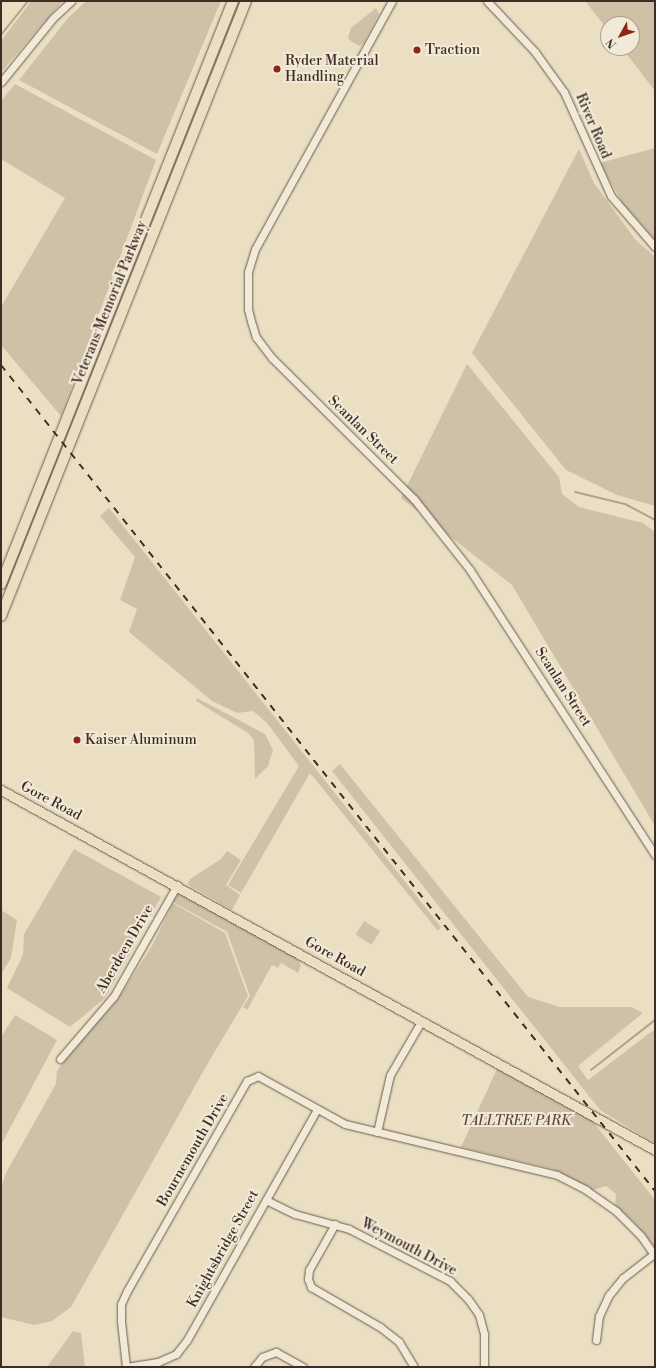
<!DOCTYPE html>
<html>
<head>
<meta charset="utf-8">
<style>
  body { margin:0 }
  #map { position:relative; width:656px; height:1368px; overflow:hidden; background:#ebdfc3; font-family:"Libre Bodoni",serif }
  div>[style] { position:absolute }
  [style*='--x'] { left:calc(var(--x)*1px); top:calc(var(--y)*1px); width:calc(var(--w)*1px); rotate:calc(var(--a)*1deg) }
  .green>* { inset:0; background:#cec1a8; transform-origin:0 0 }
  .stream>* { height:2px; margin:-1px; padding:0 1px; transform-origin:1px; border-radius:1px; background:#b1a28d }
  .roads { filter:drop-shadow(0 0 1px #6b594c) drop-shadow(0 0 1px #6b594c) }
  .minor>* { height:7px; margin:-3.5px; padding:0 3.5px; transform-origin:3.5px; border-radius:3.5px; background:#f2ead8 }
  .major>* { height:9px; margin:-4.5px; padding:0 4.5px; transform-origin:4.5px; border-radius:4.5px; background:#ebdfc3 }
  .highway>* { height:10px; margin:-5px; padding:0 5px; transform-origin:5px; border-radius:5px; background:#ebdfc3 }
  .rail>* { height:2px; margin-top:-1px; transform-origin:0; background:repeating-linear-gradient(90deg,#402c25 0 7px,transparent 0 14px) }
  .dots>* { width:11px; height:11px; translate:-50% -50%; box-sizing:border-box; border:2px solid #f2ead8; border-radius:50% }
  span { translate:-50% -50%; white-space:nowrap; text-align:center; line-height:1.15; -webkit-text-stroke:4px #f2ead8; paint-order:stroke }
  .poi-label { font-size:14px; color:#402c25 }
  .left { translate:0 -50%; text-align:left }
  .street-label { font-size:14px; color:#402c25 }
  .park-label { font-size:14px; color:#5c4a3f; font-style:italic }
  .frame { position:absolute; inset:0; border:2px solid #402c25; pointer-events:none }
  .north { position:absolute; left:600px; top:16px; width:40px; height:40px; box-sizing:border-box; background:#f2ead8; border:1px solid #ab9e90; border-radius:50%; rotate:230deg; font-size:11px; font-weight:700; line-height:16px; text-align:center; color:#402c25 }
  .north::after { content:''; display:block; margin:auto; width:14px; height:18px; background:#8f2418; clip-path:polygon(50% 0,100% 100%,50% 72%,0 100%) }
</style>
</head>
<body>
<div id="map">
  <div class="green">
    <div style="clip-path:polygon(31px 1px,63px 1px,1px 72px,1px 41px)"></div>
    <div style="clip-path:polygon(86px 1px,221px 1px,157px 154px,19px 80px,68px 18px)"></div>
    <div style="clip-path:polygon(585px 1px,655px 1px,655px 91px,622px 48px,632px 48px,632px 24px,608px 24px,608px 30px)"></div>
    <div style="clip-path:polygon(376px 8px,379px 14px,363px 44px,359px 46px,352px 42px,348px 38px,351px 28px)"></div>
    <div style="clip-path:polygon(15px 84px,156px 160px,61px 416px,1px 345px,1px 307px,65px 198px,1px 159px,1px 101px)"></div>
    <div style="clip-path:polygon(655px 148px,655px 240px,623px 204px,600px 163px)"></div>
    <div style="clip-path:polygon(579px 149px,594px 183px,635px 239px,655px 257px,655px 506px,617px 495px,566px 470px,472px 353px)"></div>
    <div style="clip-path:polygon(467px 364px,559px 477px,562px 494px,579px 507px,643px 523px,655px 532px,655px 826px,512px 585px,401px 498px)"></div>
    <div style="clip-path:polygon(109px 508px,441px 927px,438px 931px,310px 773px,241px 893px,228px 885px,299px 766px,267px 723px,253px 711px,237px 713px,212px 701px,129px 632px,137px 609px,120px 600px,135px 557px,100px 516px)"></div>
    <div style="clip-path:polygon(197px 698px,265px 734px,273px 750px,268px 766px,255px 779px,254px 740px,248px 733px,196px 701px)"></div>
    <div style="clip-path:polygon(340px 764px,528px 997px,560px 1007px,631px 1007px,643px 1013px,578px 1066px,588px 1080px,655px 1029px,654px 1143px,600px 1110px,332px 771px)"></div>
    <div style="clip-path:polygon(74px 849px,161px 897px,105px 998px,70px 1027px,7px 988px,23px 955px,24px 934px)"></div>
    <div style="clip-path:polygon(227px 851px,241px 860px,226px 885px,240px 895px,232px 910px,190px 886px,188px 883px,190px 879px,221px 859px)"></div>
    <div style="clip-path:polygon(178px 894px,184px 894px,296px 957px,301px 965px,298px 973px,281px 963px,278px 968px,272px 965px,247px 1010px,243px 1007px,250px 996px,227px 932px,171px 901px)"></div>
    <div style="clip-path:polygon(173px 903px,225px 933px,248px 996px,208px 1063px,71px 1307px,52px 1321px,34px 1325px,1px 1317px,1px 1187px,7px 1171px,56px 1084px,57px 1071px,69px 1053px,116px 1002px,152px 946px)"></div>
    <div style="clip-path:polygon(1px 910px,17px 920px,11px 958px,1px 974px)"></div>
    <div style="left:364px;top:921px;width:19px;height:16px;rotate:32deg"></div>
    <div style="clip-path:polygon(15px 1015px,57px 1040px,1px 1145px,1px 1037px)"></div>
    <div style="clip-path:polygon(497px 1069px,590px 1118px,655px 1200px,655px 1247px,633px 1221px,615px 1205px,616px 1194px,606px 1186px,593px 1190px,553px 1169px,461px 1147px)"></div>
    <div style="clip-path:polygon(73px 1331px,81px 1333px,85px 1367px,47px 1367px)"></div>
  </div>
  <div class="stream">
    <div style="--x:1;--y:35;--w:43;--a:-51.5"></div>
    <div style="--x:575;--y:492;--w:51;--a:13.5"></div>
    <div style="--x:625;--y:504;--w:34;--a:28"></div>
    <div style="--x:591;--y:1070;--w:81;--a:-38"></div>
  </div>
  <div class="roads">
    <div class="minor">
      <div style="--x:392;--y:1;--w:283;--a:118.9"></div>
      <div style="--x:255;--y:249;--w:24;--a:107"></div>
      <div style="--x:248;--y:272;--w:37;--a:90"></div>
      <div style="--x:248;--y:309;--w:12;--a:76"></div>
      <div style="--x:251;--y:321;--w:17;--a:73"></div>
      <div style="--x:256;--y:337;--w:26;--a:53"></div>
      <div style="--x:272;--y:358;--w:200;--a:44.8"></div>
      <div style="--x:414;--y:499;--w:90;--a:51.7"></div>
      <div style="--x:470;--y:570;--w:340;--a:57"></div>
      <div style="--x:487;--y:1;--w:70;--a:46.7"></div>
      <div style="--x:535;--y:52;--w:49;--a:54.1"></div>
      <div style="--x:564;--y:92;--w:114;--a:65.7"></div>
      <div style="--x:611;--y:196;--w:67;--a:49.2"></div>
      <div style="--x:1;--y:82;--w:82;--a:-50.9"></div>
      <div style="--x:53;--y:18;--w:25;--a:-43"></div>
      <div style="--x:60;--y:1059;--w:83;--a:-49.4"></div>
      <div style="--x:114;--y:996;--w:128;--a:-60.4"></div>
      <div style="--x:377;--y:1132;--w:58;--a:-77.2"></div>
      <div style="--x:390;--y:1075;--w:61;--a:-59.7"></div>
      <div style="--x:266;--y:1200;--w:32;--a:26"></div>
      <div style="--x:295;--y:1214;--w:56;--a:15.5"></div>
      <div style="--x:349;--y:1229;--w:114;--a:27.2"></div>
      <div style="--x:450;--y:1281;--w:25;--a:45"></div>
      <div style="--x:468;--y:1299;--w:19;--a:55"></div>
      <div style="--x:479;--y:1315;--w:20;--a:75"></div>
      <div style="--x:484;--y:1334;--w:33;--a:90"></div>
      <div style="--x:335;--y:1224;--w:53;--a:119.5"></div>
      <div style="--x:309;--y:1270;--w:9;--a:96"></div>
      <div style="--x:308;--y:1279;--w:9;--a:69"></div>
      <div style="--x:311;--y:1287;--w:80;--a:30.1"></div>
      <div style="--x:380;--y:1327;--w:24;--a:38"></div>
      <div style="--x:399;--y:1342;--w:29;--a:59"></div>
      <div style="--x:596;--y:1340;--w:24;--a:-83"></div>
      <div style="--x:599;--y:1316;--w:23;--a:-65"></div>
      <div style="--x:609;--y:1295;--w:22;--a:-51"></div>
      <div style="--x:623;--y:1278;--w:39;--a:-38"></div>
      <div style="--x:126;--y:1367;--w:46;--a:-96.2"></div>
      <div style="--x:121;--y:1321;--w:17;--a:-90"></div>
      <div style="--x:121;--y:1304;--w:14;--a:-65"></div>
      <div style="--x:127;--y:1291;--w:242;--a:-60.3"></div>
      <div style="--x:247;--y:1081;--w:12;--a:-24"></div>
      <div style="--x:258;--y:1076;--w:99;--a:28.9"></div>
      <div style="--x:345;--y:1124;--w:218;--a:13.5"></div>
      <div style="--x:557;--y:1175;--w:33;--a:27"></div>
      <div style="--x:586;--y:1190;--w:37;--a:35"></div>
      <div style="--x:616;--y:1211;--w:35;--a:45"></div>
      <div style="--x:641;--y:1236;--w:24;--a:55"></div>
      <div style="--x:126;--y:1367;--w:32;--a:-9"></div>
      <div style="--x:158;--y:1362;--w:20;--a:-24"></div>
      <div style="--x:176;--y:1354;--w:18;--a:-52"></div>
      <div style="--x:187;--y:1340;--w:265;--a:-60.6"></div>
      <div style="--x:254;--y:1367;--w:13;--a:-51"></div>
      <div style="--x:262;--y:1357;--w:15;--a:-20"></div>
      <div style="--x:276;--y:1352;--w:31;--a:29"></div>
    </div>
    <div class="major">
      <div style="--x:1;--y:790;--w:747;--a:28.83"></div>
    </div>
    <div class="highway">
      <div style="--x:1;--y:584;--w:627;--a:-68.3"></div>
      <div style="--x:1;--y:616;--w:662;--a:-68.28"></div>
    </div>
  </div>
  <div class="rail">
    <div style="--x:1;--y:365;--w:1054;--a:51.63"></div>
  </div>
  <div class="dots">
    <div style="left:417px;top:50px;background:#8f2418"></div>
    <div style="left:277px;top:69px;background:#8f2418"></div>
    <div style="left:77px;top:740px;background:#8f2418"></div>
  </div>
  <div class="poi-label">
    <span class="left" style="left:425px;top:50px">Traction</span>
    <span class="left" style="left:285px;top:69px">Ryder Material<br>Handling</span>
    <span class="left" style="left:85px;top:740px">Kaiser Aluminum</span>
  </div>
  <div class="street-label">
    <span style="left:593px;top:126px;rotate:67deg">River Road</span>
    <span style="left:110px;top:303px;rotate:-68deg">Veterans Memorial Parkway</span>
    <span style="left:363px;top:430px;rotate:44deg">Scanlan Street</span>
    <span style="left:563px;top:687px;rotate:57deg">Scanlan Street</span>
    <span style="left:51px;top:801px;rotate:28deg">Gore Road</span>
    <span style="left:125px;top:949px;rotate:-60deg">Aberdeen Drive</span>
    <span style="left:335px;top:957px;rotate:29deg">Gore Road</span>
    <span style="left:193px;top:1150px;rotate:-60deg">Bournemouth Drive</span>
    <span style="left:409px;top:1247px;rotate:28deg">Weymouth Drive</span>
    <span style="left:223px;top:1249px;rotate:-61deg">Knightsbridge Street</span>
  </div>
  <div class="park-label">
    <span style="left:516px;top:1121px">TALLTREE PARK</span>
  </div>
  <div class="frame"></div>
  <div class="north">N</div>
</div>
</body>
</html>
